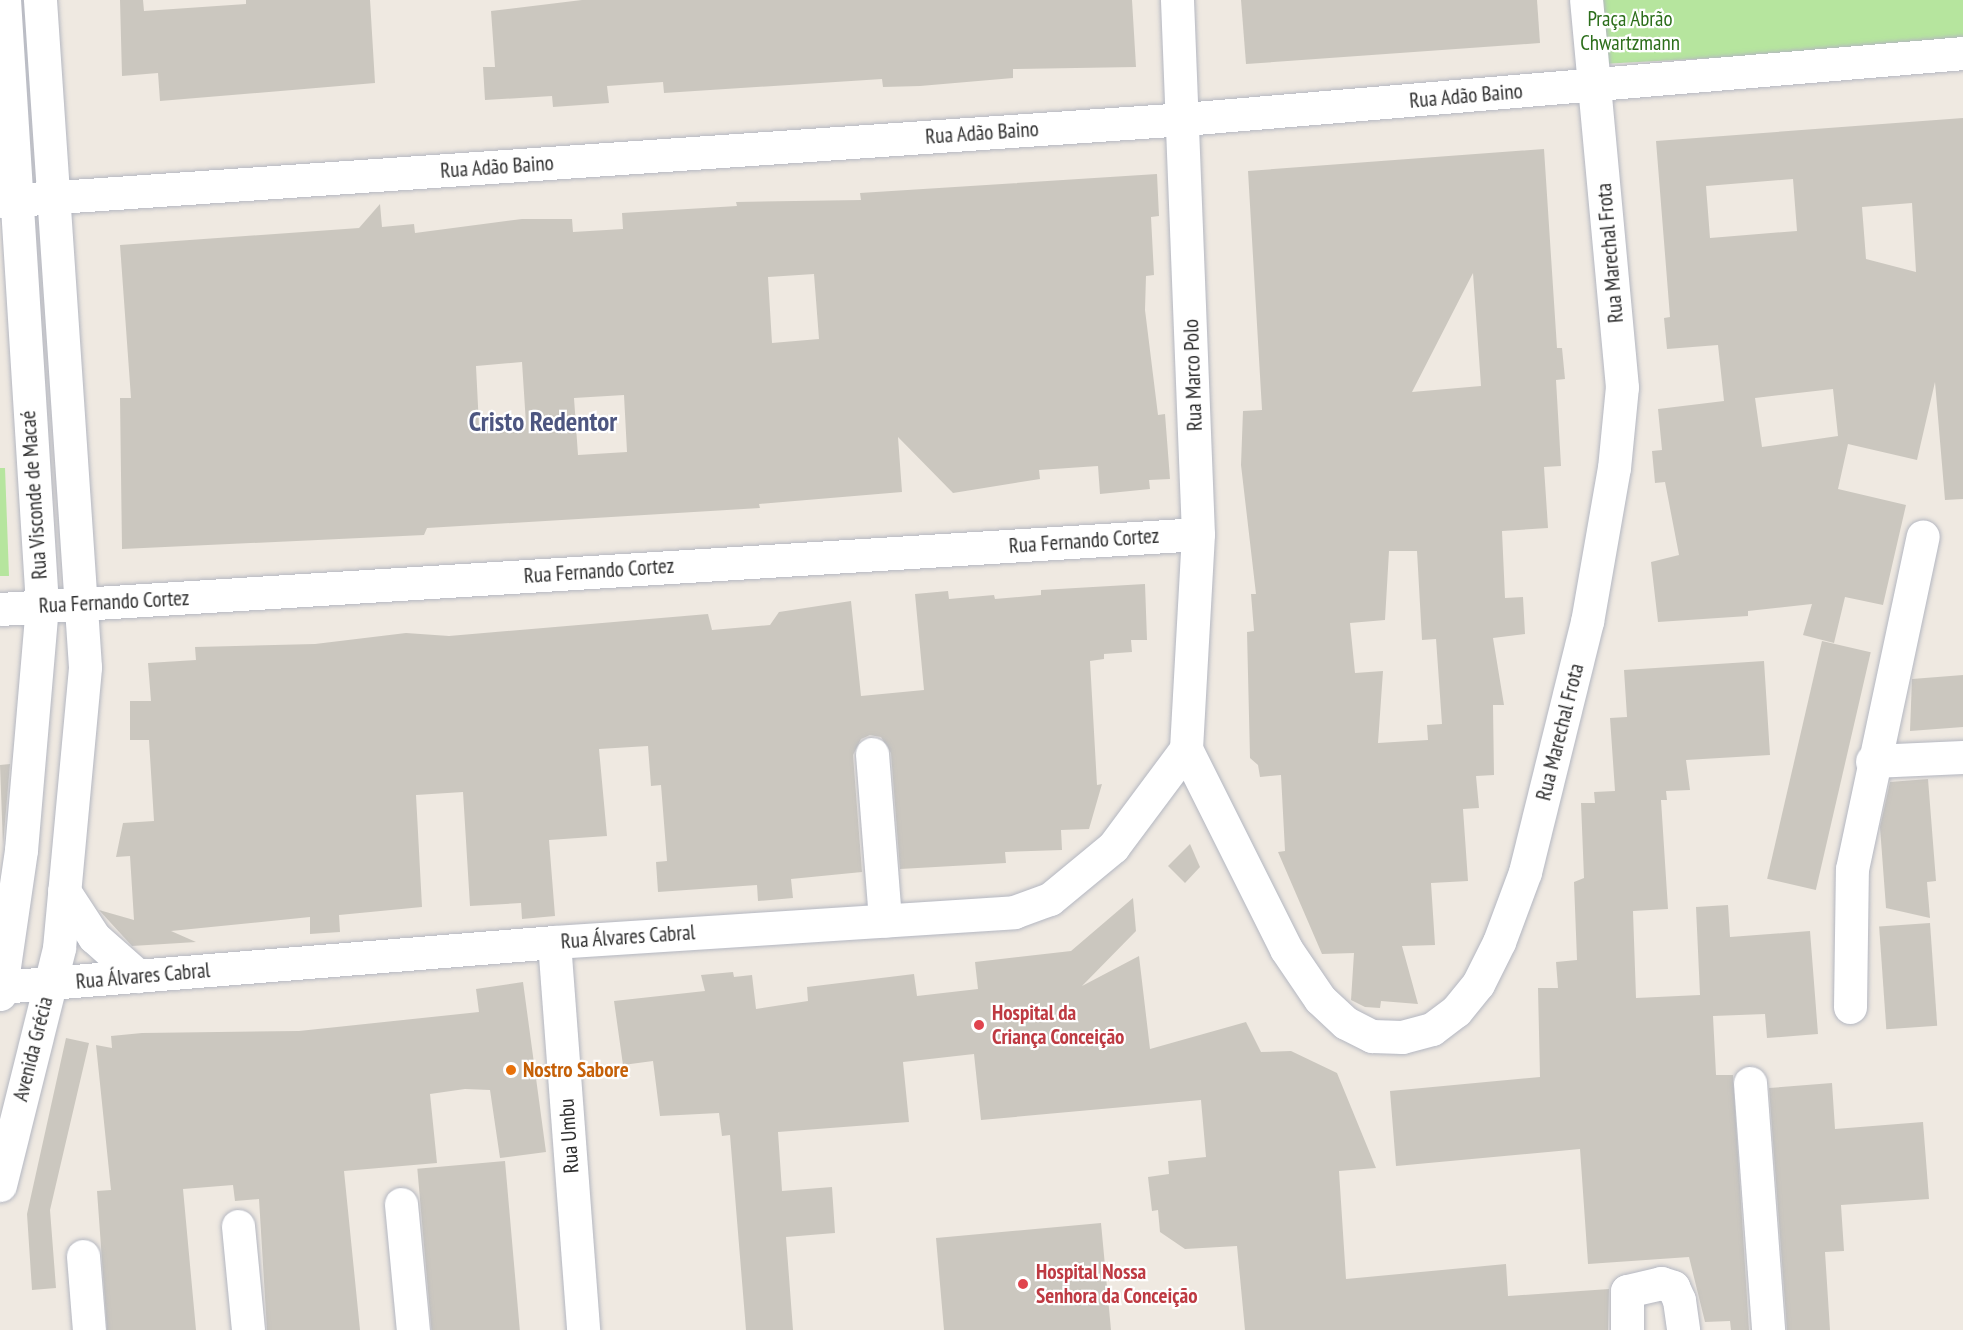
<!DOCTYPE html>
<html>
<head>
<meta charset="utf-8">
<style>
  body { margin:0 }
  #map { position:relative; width:1963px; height:1330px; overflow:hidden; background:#efe9e1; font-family:"PT Sans Narrow",sans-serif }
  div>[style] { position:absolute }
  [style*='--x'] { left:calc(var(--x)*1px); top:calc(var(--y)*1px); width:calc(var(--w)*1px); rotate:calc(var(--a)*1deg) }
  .green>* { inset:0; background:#b6e59e }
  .building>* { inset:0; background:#cbc7bf; transform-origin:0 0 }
  .roads { filter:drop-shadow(0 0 2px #b4b7c1) drop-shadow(0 0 2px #b4b7c1) }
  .minor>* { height:33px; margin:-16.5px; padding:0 16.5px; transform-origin:16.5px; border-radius:16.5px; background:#fff }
  .dots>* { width:16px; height:16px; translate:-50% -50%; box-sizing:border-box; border:3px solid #fff; border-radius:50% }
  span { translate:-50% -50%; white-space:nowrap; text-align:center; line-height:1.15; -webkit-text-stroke:4.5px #fff; paint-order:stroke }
  .park-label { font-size:21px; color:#2c6e1b }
  .street-label { font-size:21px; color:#2e2e2e }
  .health-label { font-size:21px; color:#be3a42; font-weight:700 }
  .left { translate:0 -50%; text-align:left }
  .food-label { font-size:21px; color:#c56008; font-weight:700 }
  .district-label { font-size:27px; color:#4d5680; font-weight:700 }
</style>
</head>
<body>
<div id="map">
  <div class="green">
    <div style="clip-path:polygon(1595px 0,1963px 0,1963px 45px,1601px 64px)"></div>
    <div style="clip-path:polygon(0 468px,5px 468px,9px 576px,0 576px)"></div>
  </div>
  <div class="building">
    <div style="clip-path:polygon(120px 0,143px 0,144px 11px,246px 4px,246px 0,370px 0,375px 83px,160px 101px,158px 73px,122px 76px)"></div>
    <div style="clip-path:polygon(582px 0,1132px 0,1136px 67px,1013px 69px,1013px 78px,920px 86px,883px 87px,882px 79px,664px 93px,663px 82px,607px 86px,609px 103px,553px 107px,552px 96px,485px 100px,483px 67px,495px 67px,491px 11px)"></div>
    <div style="clip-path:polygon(1241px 0,1537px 0,1540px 43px,1246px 64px)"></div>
    <div style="clip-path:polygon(evenodd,1963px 118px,1963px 499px,1945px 500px,1935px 382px,1917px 460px,1848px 444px,1838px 489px,1906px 505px,1883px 605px,1845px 597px,1834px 643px,1803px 635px,1812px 604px,1748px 611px,1748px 616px,1658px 622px,1651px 562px,1679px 555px,1665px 482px,1655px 483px,1652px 451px,1662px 450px,1658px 409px,1724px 401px,1718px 345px,1667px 349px,1664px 318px,1670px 317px,1656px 141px,1963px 118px,1793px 179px,1797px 231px,1710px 238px,1706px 186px,1793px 179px,1963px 118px,1912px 203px,1916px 272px,1866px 259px,1862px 207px,1912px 203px,1963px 118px,1833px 389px,1838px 436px,1762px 447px,1755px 398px,1833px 389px)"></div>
    <div style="clip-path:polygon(evenodd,1544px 149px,1557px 348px,1562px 348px,1565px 379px,1556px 380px,1561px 466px,1544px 467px,1548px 528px,1502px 531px,1505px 598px,1523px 597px,1525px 634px,1493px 638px,1504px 705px,1493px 705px,1494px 775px,1476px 776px,1479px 808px,1463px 809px,1468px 881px,1431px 883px,1435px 945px,1402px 946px,1418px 1004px,1381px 1001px,1380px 1008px,1365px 1007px,1351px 1000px,1354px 953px,1322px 954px,1278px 852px,1285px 851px,1281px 775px,1260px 777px,1258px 765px,1250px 758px,1247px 632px,1254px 631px,1251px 594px,1256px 594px,1241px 465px,1243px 411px,1262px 410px,1248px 171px,1544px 149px,1473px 273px,1481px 386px,1412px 392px,1473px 273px,1544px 149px,1389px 551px,1417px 551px,1422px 640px,1436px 639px,1442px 724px,1427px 725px,1428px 740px,1378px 743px,1383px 671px,1355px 673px,1350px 623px,1385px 620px,1389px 551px)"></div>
    <div style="clip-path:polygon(evenodd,1157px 174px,1159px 216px,1151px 217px,1154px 275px,1146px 276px,1145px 310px,1158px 415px,1165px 414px,1170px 479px,1149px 480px,1150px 489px,1100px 494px,1098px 466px,1039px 470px,1040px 479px,953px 493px,898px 437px,902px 492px,759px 504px,760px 508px,427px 528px,424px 535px,122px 549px,120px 398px,131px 398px,120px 245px,359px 228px,380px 204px,382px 227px,414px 224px,415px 233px,522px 219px,572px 219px,573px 232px,623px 229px,622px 213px,737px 206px,736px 202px,861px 200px,860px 193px,1157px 174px,814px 274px,819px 339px,772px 343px,768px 277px,814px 274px,1157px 174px,522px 362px,526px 424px,479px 426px,476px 366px,522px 362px,1157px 174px,624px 395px,627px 452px,578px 455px,574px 398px,624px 395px)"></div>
    <div style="clip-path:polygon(1145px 584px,1147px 640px,1131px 640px,1132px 652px,1104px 654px,1104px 659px,1090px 661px,1097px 785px,1102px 784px,1089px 829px,1061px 830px,1062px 850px,1005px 852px,1006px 863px,900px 869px,891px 753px,881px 737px,870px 735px,861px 739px,853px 755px,862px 872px,791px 879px,793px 898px,758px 901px,757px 885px,658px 892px,656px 862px,667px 861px,661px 785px,651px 786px,648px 746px,599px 749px,607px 836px,549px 840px,555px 916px,522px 919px,521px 903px,470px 906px,463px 792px,416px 795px,422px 907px,339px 915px,340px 932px,310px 934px,310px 917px,171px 931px,196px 942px,132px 946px,99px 910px,134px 920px,130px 856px,116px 857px,123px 823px,154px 821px,149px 740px,130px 740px,130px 701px,151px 701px,148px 663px,196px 660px,195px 647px,315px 644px,406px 633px,449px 636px,708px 614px,712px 630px,770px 625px,779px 612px,851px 601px,861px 696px,924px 690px,915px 594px,948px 591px,949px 599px,994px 595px,995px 599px,1041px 595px,1041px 590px)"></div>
    <div style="left:1822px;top:641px;width:50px;height:244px;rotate:13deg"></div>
    <div style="clip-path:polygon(1764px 661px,1770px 755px,1686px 760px,1690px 790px,1666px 791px,1667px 800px,1661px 800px,1668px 909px,1633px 911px,1636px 998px,1700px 995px,1696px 907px,1728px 905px,1730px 937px,1810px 931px,1818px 1034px,1767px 1038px,1765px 1014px,1713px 1016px,1716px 1075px,1733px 1075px,1749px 1330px,1731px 1330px,1730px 1321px,1705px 1322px,1689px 1257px,1588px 1264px,1580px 1149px,1396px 1166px,1390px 1091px,1540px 1077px,1538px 988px,1558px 988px,1556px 962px,1577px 960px,1574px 882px,1584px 878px,1581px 803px,1595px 803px,1594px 792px,1615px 791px,1610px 718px,1627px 717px,1624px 670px)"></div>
    <div style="clip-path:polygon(1963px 675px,1963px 727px,1910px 731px,1912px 679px)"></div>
    <div style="clip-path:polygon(10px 764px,3px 845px,0 765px)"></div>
    <div style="clip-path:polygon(1928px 779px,1936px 881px,1927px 882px,1930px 918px,1886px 908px,1880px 827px,1890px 782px)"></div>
    <div style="clip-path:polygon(1190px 844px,1200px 867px,1185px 883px,1168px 866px)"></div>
    <div style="clip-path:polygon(1133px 898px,1136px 931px,1082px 986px,1139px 956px,1150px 1049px,1246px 1022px,1261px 1052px,1291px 1051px,1337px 1073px,1376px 1168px,1339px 1171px,1346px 1279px,1506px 1264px,1508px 1296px,1609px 1289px,1608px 1330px,1245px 1330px,1237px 1246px,1185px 1249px,1160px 1232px,1158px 1210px,1152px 1211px,1148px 1177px,1169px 1174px,1168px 1161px,1206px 1157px,1201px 1100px,981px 1120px,974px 1054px,903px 1062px,909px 1122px,778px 1132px,782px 1191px,832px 1187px,835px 1233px,786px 1237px,793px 1330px,746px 1330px,730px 1135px,722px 1136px,719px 1113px,660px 1116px,653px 1061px,623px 1065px,614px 1001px,705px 991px,701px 975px,733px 972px,734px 977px,752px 975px,756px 1009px,808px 1001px,807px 987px,914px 974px,917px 996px,978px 989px,975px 962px,1071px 951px)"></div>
    <div style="left:1930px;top:923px;width:103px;height:51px;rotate:86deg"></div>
    <div style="clip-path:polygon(523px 982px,546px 1152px,500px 1158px,490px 1090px,465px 1089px,430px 1094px,437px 1163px,344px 1171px,360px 1330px,267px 1330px,259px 1199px,235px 1201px,233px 1185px,183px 1189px,196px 1330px,107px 1330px,97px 1191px,111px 1190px,96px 1045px,112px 1048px,111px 1036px,142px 1033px,299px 1031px,479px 1012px,476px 989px)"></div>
    <div style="clip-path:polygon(66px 1038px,89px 1043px,50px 1210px,56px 1288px,32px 1290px,27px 1214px)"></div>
    <div style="clip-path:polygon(1832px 1083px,1835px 1129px,1923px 1122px,1929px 1199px,1841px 1205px,1844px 1251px,1825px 1252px,1830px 1330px,1787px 1330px,1769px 1088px)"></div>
    <div style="left:505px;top:1161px;width:170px;height:88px;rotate:85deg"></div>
    <div style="clip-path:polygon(1101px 1223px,1111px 1330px,944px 1330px,936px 1238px)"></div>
  </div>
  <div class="roads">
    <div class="minor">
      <div style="--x:1177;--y:0;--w:534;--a:87.75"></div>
      <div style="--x:1198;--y:534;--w:215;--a:93.2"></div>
      <div style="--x:0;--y:201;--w:1187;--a:-3.96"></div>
      <div style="--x:1184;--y:119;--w:782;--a:-4.84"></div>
      <div style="--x:0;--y:609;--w:1200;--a:-3.58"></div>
      <div style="--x:1186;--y:749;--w:224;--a:63.4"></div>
      <div style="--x:1286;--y:949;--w:60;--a:55.8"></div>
      <div style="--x:1320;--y:999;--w:35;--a:43"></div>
      <div style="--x:1346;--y:1023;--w:29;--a:27"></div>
      <div style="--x:1372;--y:1036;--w:30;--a:2"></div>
      <div style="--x:1402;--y:1037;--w:31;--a:-15"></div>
      <div style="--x:1432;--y:1029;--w:30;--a:-37"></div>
      <div style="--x:1456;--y:1011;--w:35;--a:-51"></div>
      <div style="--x:1478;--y:984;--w:47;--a:-63.4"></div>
      <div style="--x:1499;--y:942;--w:75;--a:-69.6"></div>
      <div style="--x:1525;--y:872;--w:258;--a:-76.1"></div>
      <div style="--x:1587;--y:622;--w:156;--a:-80.1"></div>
      <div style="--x:1614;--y:468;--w:81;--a:-84.4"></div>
      <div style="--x:1622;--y:387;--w:389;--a:-95.3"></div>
      <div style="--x:872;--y:754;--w:167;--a:85.5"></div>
      <div style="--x:1872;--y:761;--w:91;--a:-2.5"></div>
      <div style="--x:64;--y:891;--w:55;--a:56.9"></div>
      <div style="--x:94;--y:937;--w:59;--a:41.6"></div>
      <div style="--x:554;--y:942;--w:389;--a:85.7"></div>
      <div style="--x:0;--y:987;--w:556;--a:-4.64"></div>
      <div style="--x:554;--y:942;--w:461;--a:-3.7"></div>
      <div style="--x:1014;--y:912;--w:38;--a:-20"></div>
      <div style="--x:1050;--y:899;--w:82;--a:-39.5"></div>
      <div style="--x:1113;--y:847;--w:122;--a:-53.3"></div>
      <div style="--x:0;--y:994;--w:146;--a:-81.7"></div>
      <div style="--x:21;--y:850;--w:246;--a:-85.1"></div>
      <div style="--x:42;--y:605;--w:606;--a:-93.59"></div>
      <div style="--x:1850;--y:1007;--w:138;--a:-89.2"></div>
      <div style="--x:1852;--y:869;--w:340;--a:-78"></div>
      <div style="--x:1750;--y:1083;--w:248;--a:85.8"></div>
      <div style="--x:0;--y:1185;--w:244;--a:-76"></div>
      <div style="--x:59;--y:948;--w:282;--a:-84.7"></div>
      <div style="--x:85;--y:667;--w:669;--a:-93.86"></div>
      <div style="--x:401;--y:1204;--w:127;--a:84.6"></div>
      <div style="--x:238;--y:1226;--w:104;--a:84.5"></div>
      <div style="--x:83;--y:1256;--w:74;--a:85.4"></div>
      <div style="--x:1627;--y:1330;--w:39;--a:-90"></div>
      <div style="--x:1627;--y:1291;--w:35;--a:-13"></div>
      <div style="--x:1661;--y:1283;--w:13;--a:18"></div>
      <div style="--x:1673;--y:1287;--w:14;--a:65"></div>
      <div style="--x:1679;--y:1300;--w:30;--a:82"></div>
    </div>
  </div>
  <div class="dots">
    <div style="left:979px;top:1025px;background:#e0444e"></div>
    <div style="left:511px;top:1070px;background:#e8710a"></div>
    <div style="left:1023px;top:1284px;background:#e0444e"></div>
  </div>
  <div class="park-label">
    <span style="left:1630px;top:31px">Praça Abrão<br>Chwartzmann</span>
  </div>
  <div class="street-label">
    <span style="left:1466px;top:96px;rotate:-5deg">Rua Adão Baino</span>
    <span style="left:982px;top:133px;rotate:-4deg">Rua Adão Baino</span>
    <span style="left:497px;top:167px;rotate:-4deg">Rua Adão Baino</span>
    <span style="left:1610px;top:253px;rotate:-95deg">Rua Marechal Frota</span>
    <span style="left:1193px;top:375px;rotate:-92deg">Rua Marco Polo</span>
    <span style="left:34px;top:495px;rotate:-94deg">Rua Visconde de Macaé</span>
    <span style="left:1084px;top:541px;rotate:-4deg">Rua Fernando Cortez</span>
    <span style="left:599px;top:571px;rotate:-4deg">Rua Fernando Cortez</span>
    <span style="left:114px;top:602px;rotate:-3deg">Rua Fernando Cortez</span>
    <span style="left:1560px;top:732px;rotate:-76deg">Rua Marechal Frota</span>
    <span style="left:628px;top:937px;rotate:-4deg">Rua Álvares Cabral</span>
    <span style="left:143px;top:976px;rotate:-5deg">Rua Álvares Cabral</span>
    <span style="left:33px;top:1049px;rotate:-76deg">Avenida Grécia</span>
    <span style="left:569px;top:1136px;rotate:-94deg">Rua Umbu</span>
  </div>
  <div class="health-label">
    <span class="left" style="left:992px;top:1025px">Hospital da<br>Criança Conceição</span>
    <span class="left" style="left:1036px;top:1284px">Hospital Nossa<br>Senhora da Conceição</span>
  </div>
  <div class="food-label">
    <span class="left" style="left:523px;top:1070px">Nostro Sabore</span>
  </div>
  <div class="district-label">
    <span style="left:543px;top:422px">Cristo Redentor</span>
  </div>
</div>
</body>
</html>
